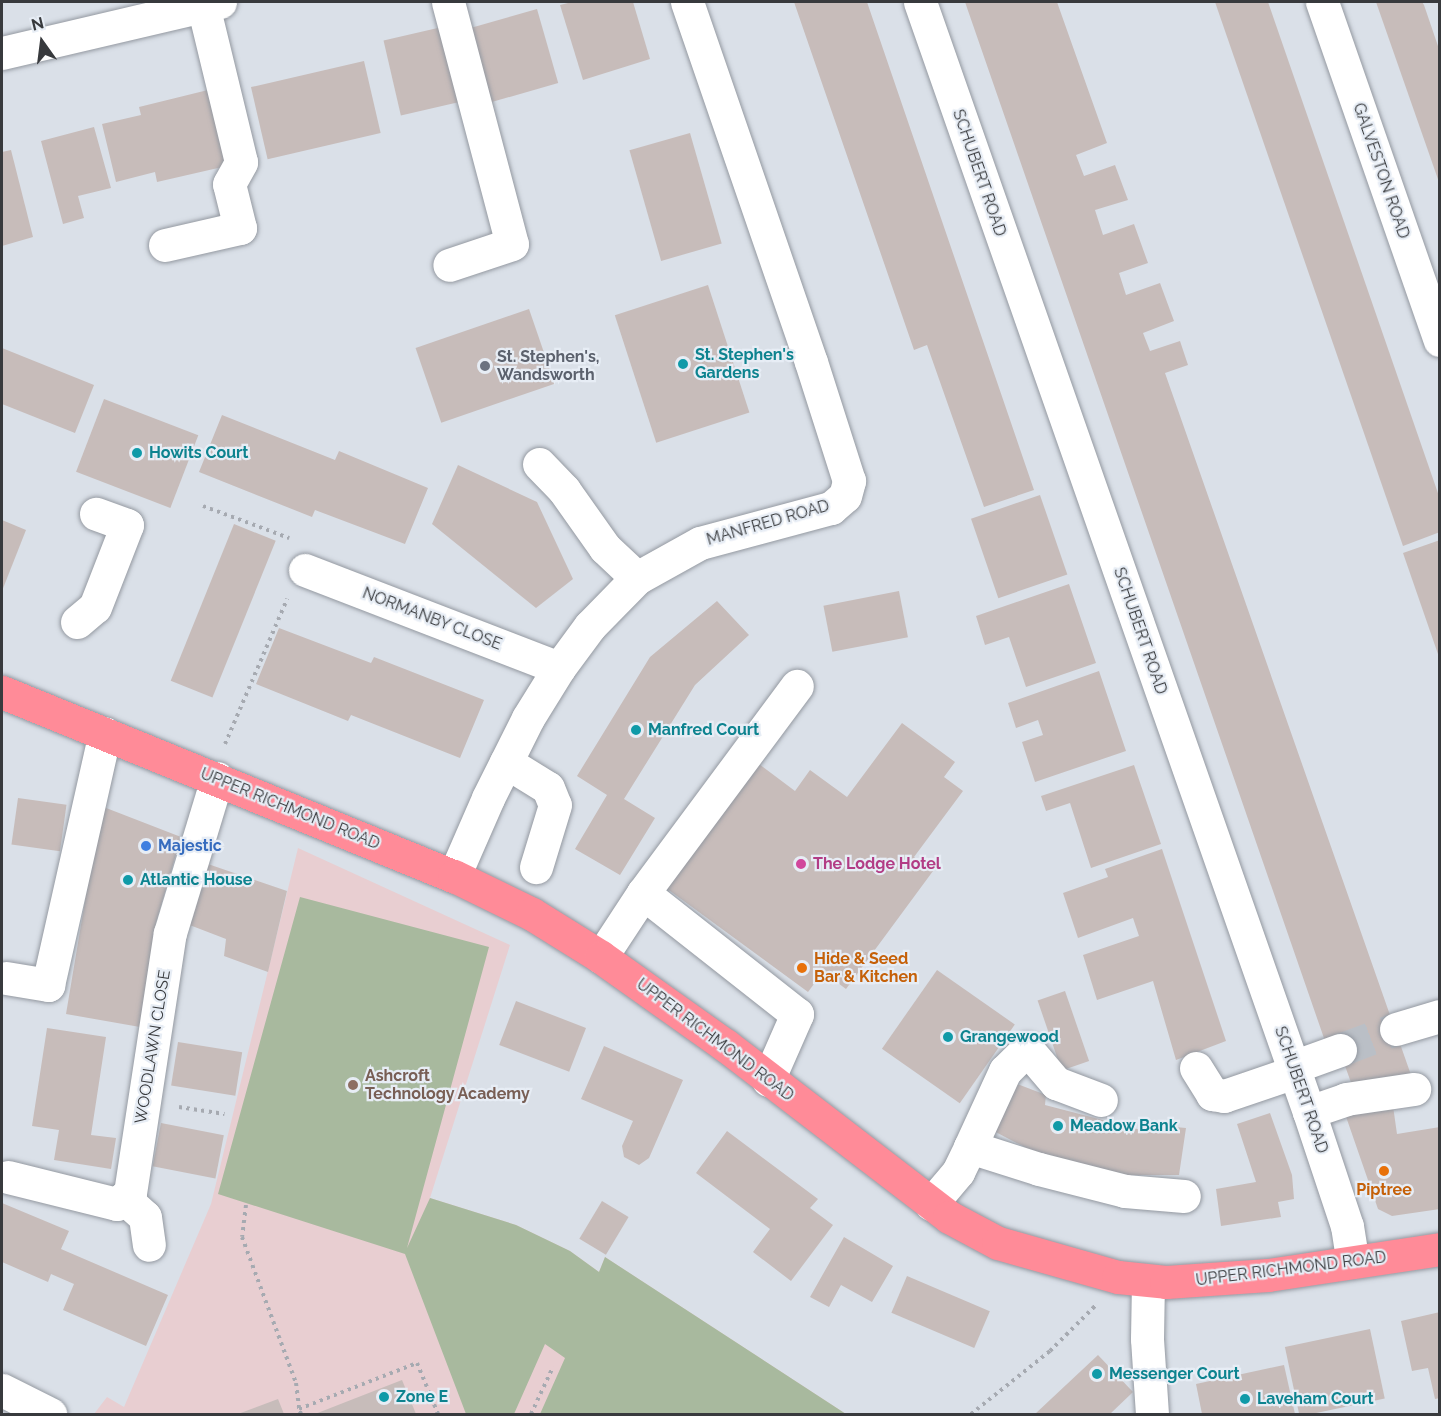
<!DOCTYPE html>
<html>
<head>
<meta charset="utf-8">
<style>
  body { margin:0 }
  #map { position:relative; width:1441px; height:1416px; overflow:hidden; background:#dae0e8; font-family:Raleway,sans-serif }
  div>[style] { position:absolute }
  [style*='--x'] { left:calc(var(--x)*1px); top:calc(var(--y)*1px); width:calc(var(--w)*1px); rotate:calc(var(--a)*1deg) }
  .education>* { inset:0; background:#e8ced1 }
  .green>* { inset:0; background:#a8b99e }
  .building>* { inset:0; background:#c7bcba; transform-origin:0 0 }
  .minor-tunnel>* { height:33px; margin-top:-16.5px; transform-origin:0; background:repeating-linear-gradient(90deg,#babfc6 0 33px,transparent 0 49px) }
  .path>* { height:4px; margin-top:-2px; transform-origin:0; background:repeating-linear-gradient(90deg,#a6aab1 0 3px,transparent 0 7.5px) }
  .roads { filter:drop-shadow(0 0 2px #9499a1) drop-shadow(0 0 2px #9499a1) }
  .minor>* { height:33px; margin:-16.5px; padding:0 16.5px; transform-origin:16.5px; border-radius:16.5px; background:#fff }
  .highway>* { height:33px; margin:-16.5px; padding:0 16.5px; transform-origin:16.5px; border-radius:16.5px; background:#ff8b98 }
  .dots>* { width:16px; height:16px; translate:-50% -50%; box-sizing:border-box; border:3px solid #e7edf5; border-radius:50% }
  span { translate:-50% -50%; white-space:nowrap; text-align:center; line-height:1.15; -webkit-text-stroke:4.5px #e7edf5; paint-order:stroke }
  .street-label { font-size:16px; color:#383a3d }
  .culture-label { font-size:16px; color:#0d838f; font-weight:700 }
  .left { translate:0 -50%; text-align:left }
  .worship-label { font-size:16px; color:#5b616d; font-weight:700 }
  .shop-label { font-size:16px; color:#366cbe; font-weight:700 }
  .hotel-label { font-size:16px; color:#b23c85; font-weight:700 }
  .food-label { font-size:16px; color:#c56008; font-weight:700 }
  .education-label { font-size:16px; color:#785e54; font-weight:700 }
  .frame { position:absolute; inset:0; border:3px solid #383a3d; pointer-events:none }
  .north { position:absolute; left:12px; top:12px; width:60px; height:60px; -webkit-text-stroke:4px #e7edf5; paint-order:stroke; rotate:346deg; font-size:16px; font-weight:700; line-height:24px; text-align:center; color:#383a3d }
  .north::after { content:''; display:block; margin:auto; width:21px; height:27px; background:#383a3d; clip-path:polygon(50% 0,100% 100%,50% 72%,0 100%) }
</style>
</head>
<body>
<div id="map">
  <div class="education">
    <div style="clip-path:polygon(298px 848px,510px 945px,430px 1198px,516px 1225px,570px 1251px,599px 1272px,605px 1257px,846px 1414px,94px 1414px,107px 1397px,124px 1407px,211px 1204px)"></div>
  </div>
  <div class="green">
    <div style="clip-path:polygon(300px 897px,489px 947px,407px 1248px,430px 1198px,516px 1225px,570px 1251px,599px 1272px,605px 1257px,846px 1414px,540px 1414px,565px 1358px,545px 1344px,514px 1414px,466px 1414px,405px 1254px,218px 1194px)"></div>
  </div>
  <div class="building">
    <div style="clip-path:polygon(572px 2px,633px 2px,650px 59px,583px 80px,560px 5px)"></div>
    <div style="clip-path:polygon(794px 2px,867px 2px,1034px 490px,984px 507px,927px 345px,914px 350px)"></div>
    <div style="clip-path:polygon(965px 2px,1057px 2px,1107px 143px,1076px 155px,1084px 176px,1115px 165px,1128px 200px,1095px 210px,1103px 235px,1134px 224px,1148px 263px,1119px 273px,1126px 295px,1160px 283px,1174px 321px,1143px 333px,1150px 351px,1180px 341px,1188px 365px,1165px 373px,1411px 1075px,1353px 1088px,1336px 1041px,1326px 1044px)"></div>
    <div style="clip-path:polygon(1215px 2px,1268px 2px,1440px 499px,1440px 532px,1403px 546px)"></div>
    <div style="clip-path:polygon(1376px 2px,1422px 2px,1424px 5px,1440px 52px,1440px 185px)"></div>
    <div style="left:537px;top:9px;width:77px;height:71px;rotate:74deg"></div>
    <div style="left:442px;top:27px;width:77px;height:60px;rotate:77deg"></div>
    <div style="left:364px;top:61px;width:74px;height:116px;rotate:77deg"></div>
    <div style="clip-path:polygon(212px 89px,231px 165px,157px 182px,155px 172px,116px 182px,102px 124px,141px 115px,139px 107px)"></div>
    <div style="clip-path:polygon(94px 127px,111px 188px,78px 196px,84px 218px,63px 224px,41px 141px)"></div>
    <div style="left:690px;top:133px;width:115px;height:63px;rotate:74deg"></div>
    <div style="clip-path:polygon(11px 150px,33px 237px,2px 246px,2px 152px)"></div>
    <div style="left:708px;top:285px;width:134px;height:98px;rotate:72deg"></div>
    <div style="left:529px;top:309px;width:79px;height:120px;rotate:71deg"></div>
    <div style="clip-path:polygon(2px 348px,94px 385px,75px 433px,2px 404px)"></div>
    <div style="left:104px;top:399px;width:101px;height:78px;rotate:21deg"></div>
    <div style="clip-path:polygon(222px 415px,335px 460px,339px 451px,428px 488px,405px 544px,315px 510px,312px 517px,199px 472px)"></div>
    <div style="clip-path:polygon(458px 465px,537px 502px,573px 579px,536px 608px,432px 524px)"></div>
    <div style="left:1040px;top:495px;width:84px;height:73px;rotate:71deg"></div>
    <div style="clip-path:polygon(2px 520px,26px 530px,2px 591px)"></div>
    <div style="left:234px;top:524px;width:45px;height:169px;rotate:22deg"></div>
    <div style="clip-path:polygon(1440px 540px,1440px 657px,1439px 657px,1403px 553px)"></div>
    <div style="clip-path:polygon(1069px 584px,1096px 663px,1026px 687px,1009px 637px,985px 645px,976px 616px)"></div>
    <div style="left:899px;top:591px;width:47px;height:77px;rotate:79deg"></div>
    <div style="clip-path:polygon(717px 601px,749px 635px,695px 685px,624px 799px,655px 818px,620px 875px,575px 849px,607px 795px,577px 776px,650px 657px)"></div>
    <div style="clip-path:polygon(279px 628px,371px 663px,374px 657px,484px 700px,460px 758px,351px 715px,348px 721px,256px 684px)"></div>
    <div style="clip-path:polygon(1099px 671px,1126px 751px,1035px 782px,1022px 742px,1043px 735px,1038px 720px,1016px 728px,1008px 703px)"></div>
    <div style="clip-path:polygon(902px 723px,955px 762px,944px 777px,963px 791px,914px 857px,933px 871px,846px 989px,823px 972px,808px 992px,662px 885px,755px 761px,795px 791px,810px 770px,847px 797px)"></div>
    <div style="clip-path:polygon(1134px 765px,1161px 844px,1091px 868px,1070px 803px,1046px 811px,1041px 796px)"></div>
    <div style="left:18px;top:798px;width:49px;height:47px;rotate:8deg"></div>
    <div style="clip-path:polygon(101px 806px,181px 837px,156px 923px,140px 1027px,66px 1014px)"></div>
    <div style="clip-path:polygon(1162px 849px,1226px 1041px,1176px 1060px,1153px 981px,1097px 1000px,1083px 955px,1139px 936px,1133px 918px,1078px 938px,1063px 893px,1108px 877px,1105px 869px)"></div>
    <div style="clip-path:polygon(205px 863px,287px 891px,268px 972px,224px 956px,226px 939px,187px 924px)"></div>
    <div style="left:937px;top:970px;width:95px;height:96px;rotate:35deg"></div>
    <div style="left:1065px;top:991px;width:74px;height:29px;rotate:71deg"></div>
    <div style="left:516px;top:1001px;width:75px;height:47px;rotate:21deg"></div>
    <div style="clip-path:polygon(47px 1028px,106px 1037px,91px 1135px,116px 1138px,111px 1169px,54px 1160px,59px 1130px,32px 1126px)"></div>
    <div style="left:178px;top:1042px;width:65px;height:44px;rotate:9deg"></div>
    <div style="clip-path:polygon(604px 1046px,683px 1080px,649px 1158px,639px 1165px,624px 1157px,622px 1146px,633px 1121px,581px 1099px)"></div>
    <div style="clip-path:polygon(1007px 1080px,1046px 1095px,1045px 1105px,1141px 1130px,1143px 1124px,1186px 1128px,1179px 1175px,1119px 1175px,1036px 1153px,988px 1128px)"></div>
    <div style="clip-path:polygon(1392px 1099px,1397px 1134px,1440px 1127px,1440px 1209px,1392px 1216px,1378px 1209px,1343px 1108px)"></div>
    <div style="clip-path:polygon(1270px 1113px,1292px 1175px,1294px 1199px,1278px 1202px,1281px 1217px,1221px 1226px,1216px 1189px,1256px 1182px,1237px 1124px)"></div>
    <div style="left:161px;top:1123px;width:64px;height:44px;rotate:11deg"></div>
    <div style="clip-path:polygon(727px 1131px,818px 1199px,810px 1208px,833px 1225px,791px 1281px,753px 1252px,770px 1229px,696px 1173px)"></div>
    <div style="left:602px;top:1201px;width:31px;height:44px;rotate:31deg"></div>
    <div style="clip-path:polygon(2px 1203px,69px 1231px,61px 1249px,168px 1295px,146px 1346px,63px 1310px,74px 1284px,51px 1274px,48px 1282px,2px 1262px)"></div>
    <div style="clip-path:polygon(844px 1237px,893px 1266px,872px 1302px,841px 1285px,829px 1307px,810px 1297px)"></div>
    <div style="left:907px;top:1276px;width:90px;height:40px;rotate:23deg"></div>
    <div style="clip-path:polygon(1440px 1312px,1440px 1398px,1435px 1399px,1428px 1368px,1412px 1371px,1401px 1321px)"></div>
    <div style="left:1370px;top:1329px;width:71px;height:87px;rotate:78deg"></div>
    <div style="clip-path:polygon(1098px 1355px,1133px 1392px,1110px 1414px,1035px 1414px)"></div>
    <div style="clip-path:polygon(1284px 1365px,1295px 1414px,1202px 1414px,1196px 1384px)"></div>
    <div style="clip-path:polygon(402px 1380px,416px 1414px,315px 1414px)"></div>
    <div style="clip-path:polygon(278px 1399px,284px 1414px,238px 1414px)"></div>
  </div>
  <div class="minor-tunnel">
    <div style="--x:1340;--y:1050;--w:60;--a:-20.6"></div>
  </div>
  <div class="path">
    <div style="--x:203;--y:506;--w:92;--a:20.4"></div>
    <div style="--x:225;--y:744;--w:158;--a:-66.8"></div>
    <div style="--x:179;--y:1107;--w:46;--a:8.8"></div>
    <div style="--x:246;--y:1205;--w:32;--a:97"></div>
    <div style="--x:242;--y:1237;--w:156;--a:69.7"></div>
    <div style="--x:296;--y:1383;--w:26;--a:83"></div>
    <div style="--x:301;--y:1414;--w:5;--a:-112"></div>
    <div style="--x:299;--y:1409;--w:127;--a:-21.3"></div>
    <div style="--x:417;--y:1363;--w:55;--a:67.6"></div>
    <div style="--x:531;--y:1414;--w:52;--a:-64.9"></div>
    <div style="--x:971;--y:1414;--w:101;--a:-38.6"></div>
    <div style="--x:1050;--y:1351;--w:64;--a:-45"></div>
  </div>
  <div class="roads">
    <div class="minor">
      <div style="--x:448;--y:2;--w:250;--a:75.2"></div>
      <div style="--x:512;--y:244;--w:66;--a:161.6"></div>
      <div style="--x:920;--y:2;--w:1176;--a:70.69"></div>
      <div style="--x:1309;--y:1112;--w:120;--a:71.6"></div>
      <div style="--x:1347;--y:1226;--w:36;--a:81"></div>
      <div style="--x:1322;--y:2;--w:358;--a:70.8"></div>
      <div style="--x:2;--y:53;--w:224;--a:-13.2"></div>
      <div style="--x:165;--y:245;--w:77;--a:-12.8"></div>
      <div style="--x:240;--y:228;--w:45;--a:-104"></div>
      <div style="--x:229;--y:184;--w:25;--a:-61"></div>
      <div style="--x:241;--y:162;--w:162;--a:-103.6"></div>
      <div style="--x:539;--y:464;--w:36;--a:46"></div>
      <div style="--x:564;--y:490;--w:71;--a:54.7"></div>
      <div style="--x:605;--y:548;--w:44;--a:43.2"></div>
      <div style="--x:305;--y:570;--w:272;--a:21.1"></div>
      <div style="--x:77;--y:622;--w:23;--a:-40"></div>
      <div style="--x:95;--y:607;--w:88;--a:-68.7"></div>
      <div style="--x:127;--y:525;--w:33;--a:-160"></div>
      <div style="--x:506;--y:762;--w:49;--a:31.8"></div>
      <div style="--x:548;--y:788;--w:18;--a:68"></div>
      <div style="--x:555;--y:805;--w:65;--a:107"></div>
      <div style="--x:454;--y:876;--w:85;--a:-66.4"></div>
      <div style="--x:488;--y:798;--w:89;--a:-63.4"></div>
      <div style="--x:528;--y:718;--w:59;--a:-58.2"></div>
      <div style="--x:559;--y:668;--w:52;--a:-53.6"></div>
      <div style="--x:590;--y:626;--w:67;--a:-45.6"></div>
      <div style="--x:637;--y:578;--w:72;--a:-29.1"></div>
      <div style="--x:700;--y:543;--w:136;--a:-15"></div>
      <div style="--x:831;--y:508;--w:18;--a:-41"></div>
      <div style="--x:845;--y:496;--w:16;--a:-75"></div>
      <div style="--x:849;--y:481;--w:125;--a:-107.7"></div>
      <div style="--x:811;--y:362;--w:381;--a:-109"></div>
      <div style="--x:643;--y:893;--w:196;--a:38.2"></div>
      <div style="--x:797;--y:1014;--w:72;--a:113.7"></div>
      <div style="--x:601;--y:957;--w:77;--a:-56.7"></div>
      <div style="--x:643;--y:893;--w:258;--a:-53.4"></div>
      <div style="--x:6;--y:978;--w:43;--a:9.5"></div>
      <div style="--x:48;--y:985;--w:258;--a:-77.3"></div>
      <div style="--x:1396;--y:1029;--w:46;--a:-16.5"></div>
      <div style="--x:1293;--y:1067;--w:50;--a:-19.9"></div>
      <div style="--x:1196;--y:1068;--w:31;--a:58"></div>
      <div style="--x:1212;--y:1094;--w:12;--a:9"></div>
      <div style="--x:1224;--y:1096;--w:74;--a:-18.9"></div>
      <div style="--x:1309;--y:1112;--w:39;--a:-19"></div>
      <div style="--x:1346;--y:1099;--w:69;--a:-8.4"></div>
      <div style="--x:970;--y:1147;--w:84;--a:-65.3"></div>
      <div style="--x:1005;--y:1071;--w:31;--a:-45"></div>
      <div style="--x:1027;--y:1049;--w:45;--a:49.5"></div>
      <div style="--x:1056;--y:1083;--w:48;--a:20.7"></div>
      <div style="--x:8;--y:1177;--w:112;--a:13.9"></div>
      <div style="--x:117;--y:1204;--w:17;--a:-40"></div>
      <div style="--x:130;--y:1193;--w:263;--a:-81.3"></div>
      <div style="--x:170;--y:933;--w:162;--a:-73.1"></div>
      <div style="--x:124;--y:1198;--w:28;--a:42"></div>
      <div style="--x:145;--y:1217;--w:28;--a:82"></div>
      <div style="--x:931;--y:1204;--w:42;--a:-49.8"></div>
      <div style="--x:958;--y:1172;--w:28;--a:-64"></div>
      <div style="--x:970;--y:1147;--w:72;--a:17.7"></div>
      <div style="--x:1039;--y:1169;--w:89;--a:14.3"></div>
      <div style="--x:1125;--y:1191;--w:59;--a:4.8"></div>
      <div style="--x:1148;--y:1281;--w:58;--a:91"></div>
      <div style="--x:1147;--y:1339;--w:75;--a:86.2"></div>
      <div style="--x:2;--y:1390;--w:54;--a:26.6"></div>
    </div>
    <div class="highway">
      <div style="--x:2;--y:692;--w:488;--a:22.2"></div>
      <div style="--x:454;--y:876;--w:87;--a:26"></div>
      <div style="--x:532;--y:914;--w:81;--a:31.9"></div>
      <div style="--x:601;--y:957;--w:152;--a:35.4"></div>
      <div style="--x:725;--y:1045;--w:282;--a:37.5"></div>
      <div style="--x:949;--y:1217;--w:55;--a:28"></div>
      <div style="--x:998;--y:1243;--w:125;--a:15.8"></div>
      <div style="--x:1118;--y:1277;--w:48;--a:5.9"></div>
      <div style="--x:1166;--y:1282;--w:102;--a:-3.9"></div>
      <div style="--x:1268;--y:1275;--w:174;--a:-8.6"></div>
    </div>
  </div>
  <div class="dots">
    <div style="left:683px;top:364px;background:#0f9aa8"></div>
    <div style="left:485px;top:366px;background:#6b7280"></div>
    <div style="left:137px;top:453px;background:#0f9aa8"></div>
    <div style="left:636px;top:730px;background:#0f9aa8"></div>
    <div style="left:146px;top:846px;background:#3f7fe0"></div>
    <div style="left:801px;top:864px;background:#d1479c"></div>
    <div style="left:128px;top:880px;background:#0f9aa8"></div>
    <div style="left:802px;top:968px;background:#e8710a"></div>
    <div style="left:948px;top:1037px;background:#0f9aa8"></div>
    <div style="left:353px;top:1085px;background:#8d6e63"></div>
    <div style="left:1058px;top:1126px;background:#0f9aa8"></div>
    <div style="left:1384px;top:1171px;background:#e8710a"></div>
    <div style="left:1097px;top:1374px;background:#0f9aa8"></div>
    <div style="left:384px;top:1397px;background:#0f9aa8"></div>
    <div style="left:1245px;top:1399px;background:#0f9aa8"></div>
  </div>
  <div class="street-label">
    <span style="left:1381px;top:171px;rotate:71deg">GALVESTON ROAD</span>
    <span style="left:979px;top:173px;rotate:71deg">SCHUBERT ROAD</span>
    <span style="left:768px;top:523px;rotate:-16deg">MANFRED ROAD</span>
    <span style="left:432px;top:619px;rotate:21deg">NORMANBY CLOSE</span>
    <span style="left:1140px;top:631px;rotate:71deg">SCHUBERT ROAD</span>
    <span style="left:290px;top:809px;rotate:22deg">UPPER RICHMOND ROAD</span>
    <span style="left:715px;top:1040px;rotate:37deg">UPPER RICHMOND ROAD</span>
    <span style="left:153px;top:1047px;rotate:-81deg">WOODLAWN CLOSE</span>
    <span style="left:1301px;top:1090px;rotate:71deg">SCHUBERT ROAD</span>
    <span style="left:1291px;top:1269px;rotate:-7deg">UPPER RICHMOND ROAD</span>
  </div>
  <div class="culture-label">
    <span class="left" style="left:695px;top:364px">St. Stephen's<br>Gardens</span>
    <span class="left" style="left:149px;top:453px">Howits Court</span>
    <span class="left" style="left:648px;top:730px">Manfred Court</span>
    <span class="left" style="left:140px;top:880px">Atlantic House</span>
    <span class="left" style="left:960px;top:1037px">Grangewood</span>
    <span class="left" style="left:1070px;top:1126px">Meadow Bank</span>
    <span class="left" style="left:1109px;top:1374px">Messenger Court</span>
    <span class="left" style="left:396px;top:1397px">Zone E</span>
    <span class="left" style="left:1257px;top:1399px">Laveham Court</span>
  </div>
  <div class="worship-label">
    <span class="left" style="left:497px;top:366px">St. Stephen's,<br>Wandsworth</span>
  </div>
  <div class="shop-label">
    <span class="left" style="left:158px;top:846px">Majestic</span>
  </div>
  <div class="hotel-label">
    <span class="left" style="left:813px;top:864px">The Lodge Hotel</span>
  </div>
  <div class="food-label">
    <span class="left" style="left:814px;top:968px">Hide &amp; Seed<br>Bar &amp; Kitchen</span>
    <span style="left:1384px;top:1190px">Piptree</span>
  </div>
  <div class="education-label">
    <span class="left" style="left:365px;top:1085px">Ashcroft<br>Technology Academy</span>
  </div>
  <div class="frame"></div>
  <div class="north">N</div>
</div>
</body>
</html>
